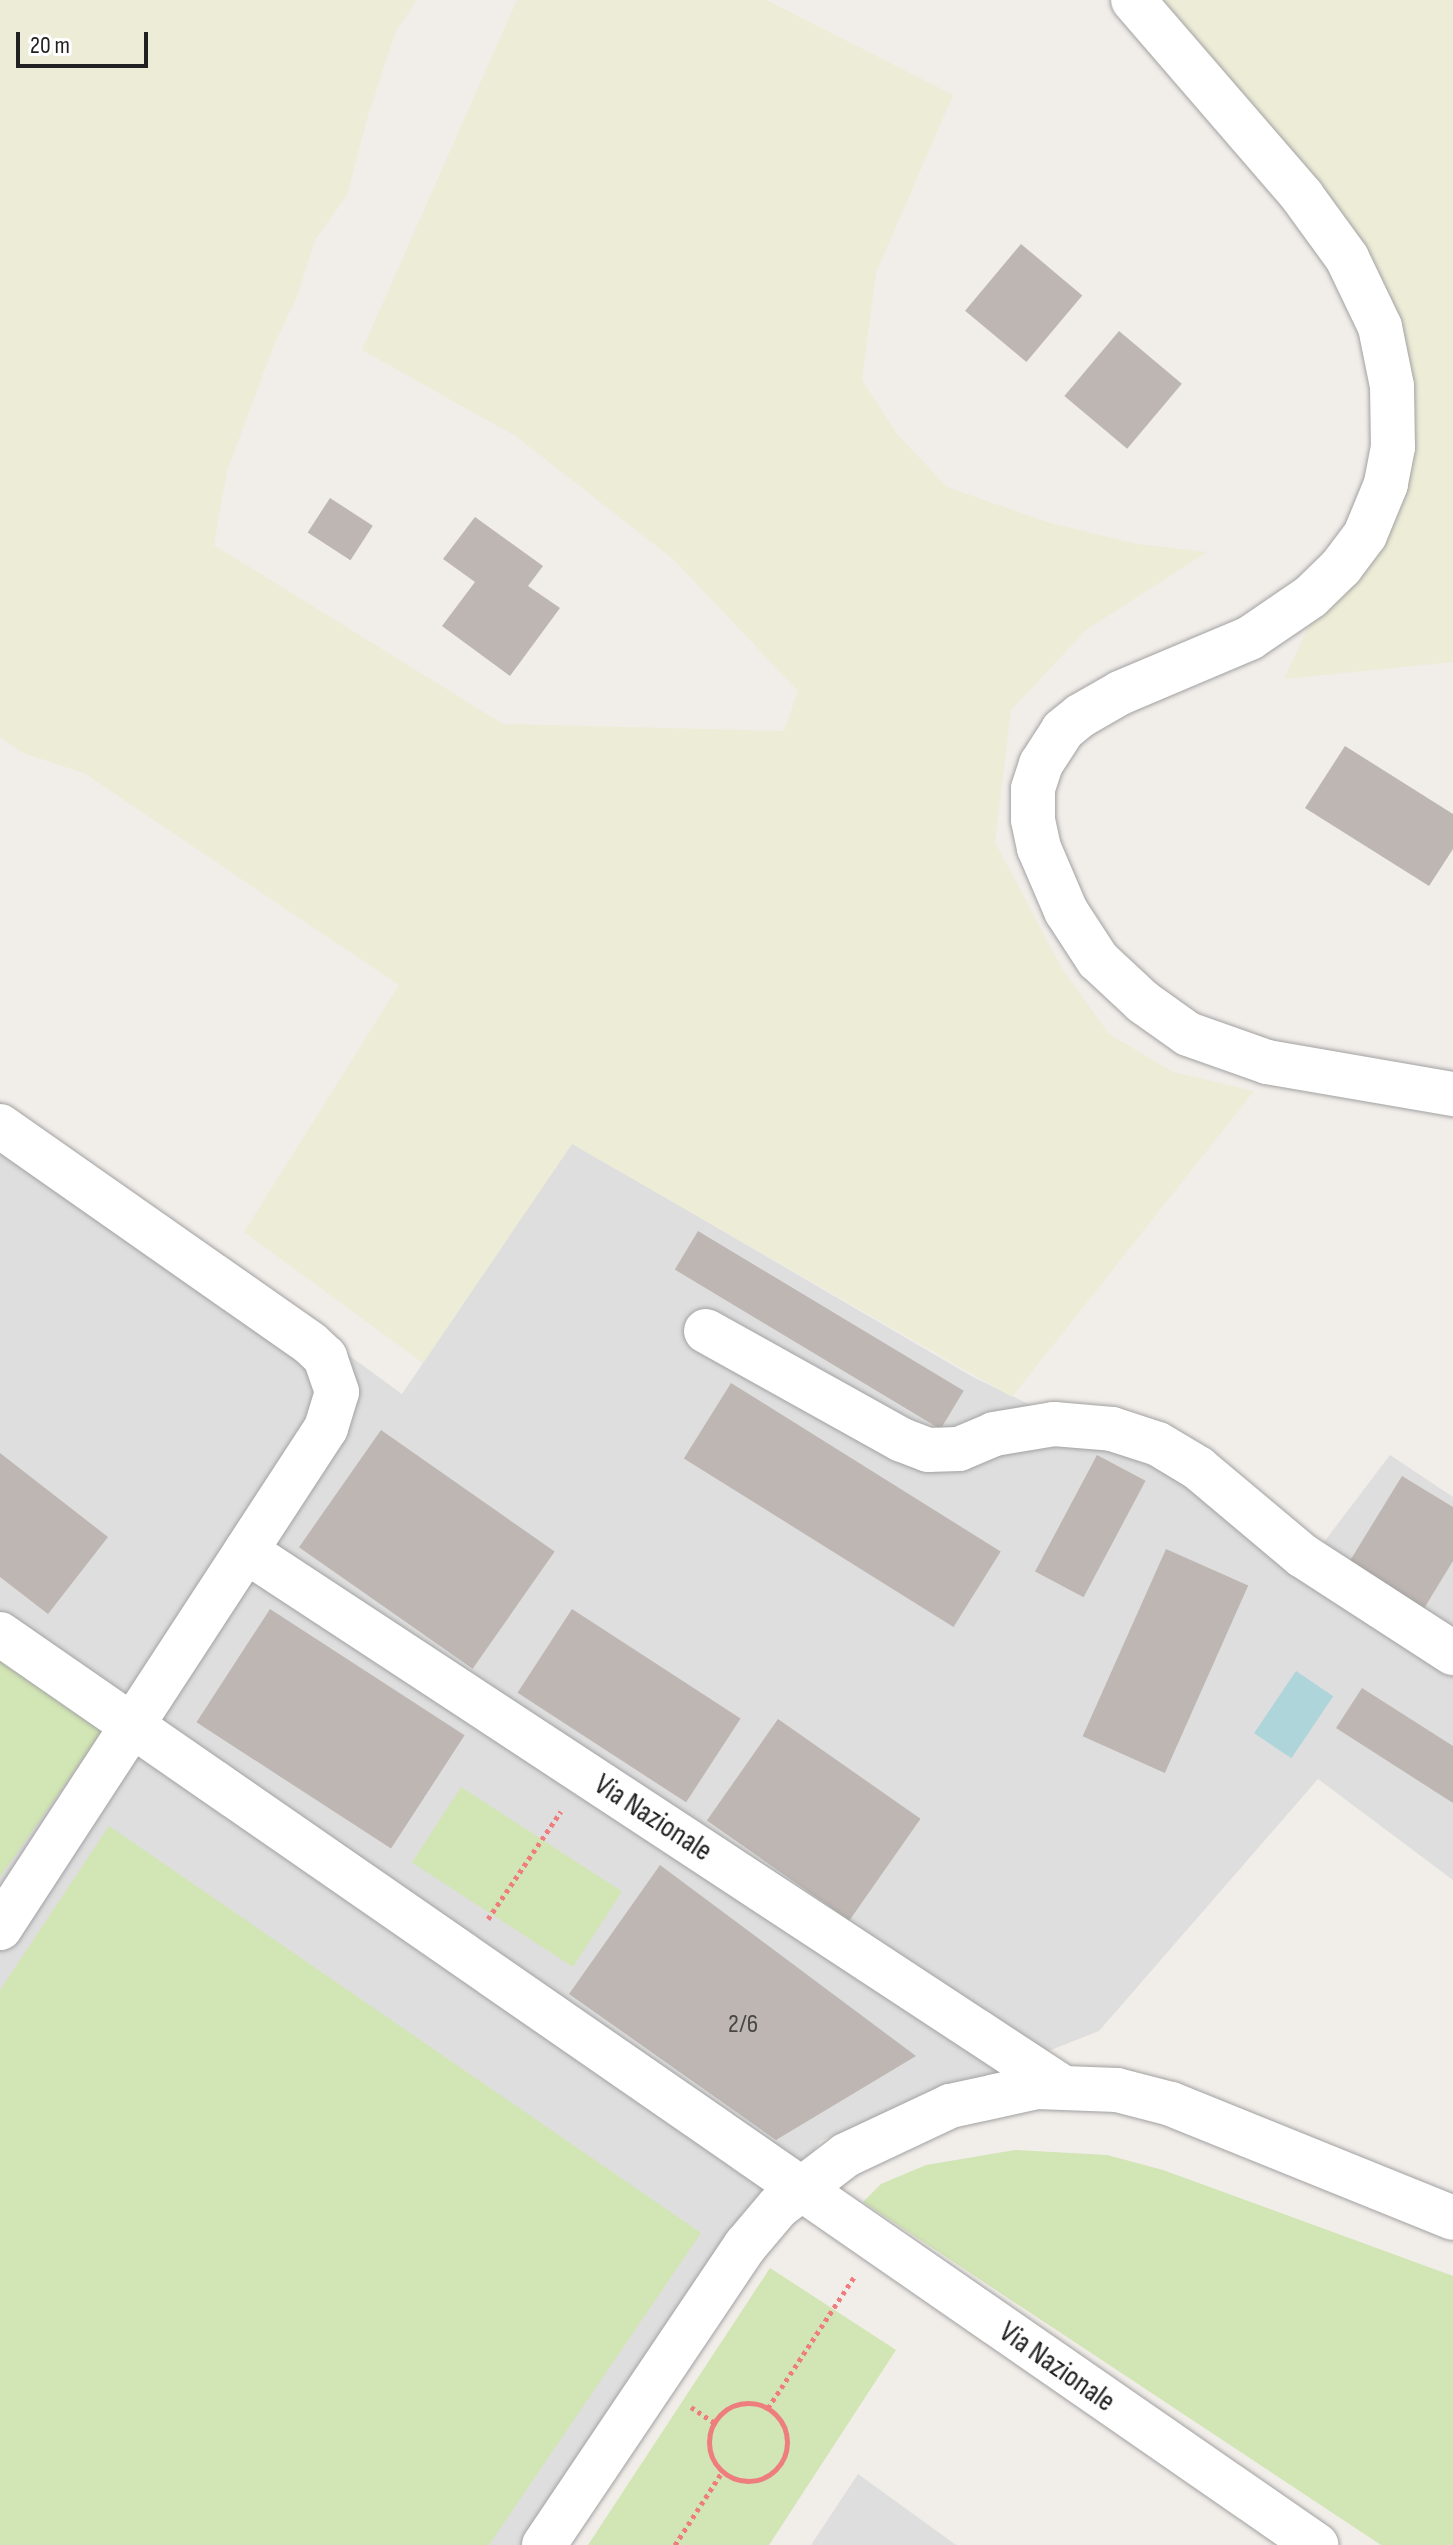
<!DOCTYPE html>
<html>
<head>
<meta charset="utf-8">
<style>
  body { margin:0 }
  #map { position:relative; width:1453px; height:2545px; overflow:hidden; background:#f1ede9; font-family:"Sofia Sans Condensed",sans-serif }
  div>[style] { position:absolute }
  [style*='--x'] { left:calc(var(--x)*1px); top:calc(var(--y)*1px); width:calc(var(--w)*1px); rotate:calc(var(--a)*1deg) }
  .residential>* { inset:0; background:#dfdedf }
  .farmland>* { inset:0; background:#edecd7 }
  .grass>* { inset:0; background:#d2e5b4; transform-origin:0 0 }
  .water>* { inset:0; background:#aed5da; transform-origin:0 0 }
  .building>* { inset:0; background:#beb6b2; transform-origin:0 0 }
  .path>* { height:5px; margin-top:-2.5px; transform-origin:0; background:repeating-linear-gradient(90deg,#ee7d7e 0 4px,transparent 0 8px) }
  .path>.ring { margin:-2.5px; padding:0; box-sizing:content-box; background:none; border:5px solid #ee7d7e; border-radius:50% }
  .roads { filter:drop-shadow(0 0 2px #a2a2a2) drop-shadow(0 0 2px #a2a2a2) }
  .minor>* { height:44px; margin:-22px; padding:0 22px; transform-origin:22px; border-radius:22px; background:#fff }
  .tertiary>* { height:44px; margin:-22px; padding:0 22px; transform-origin:22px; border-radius:22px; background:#fff }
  span { translate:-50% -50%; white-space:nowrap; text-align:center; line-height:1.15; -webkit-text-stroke:6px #fff; paint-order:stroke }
  .number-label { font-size:26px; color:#484645 }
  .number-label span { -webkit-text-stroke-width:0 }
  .street-label { font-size:30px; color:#212121 }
  .scale { position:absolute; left:16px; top:32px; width:132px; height:36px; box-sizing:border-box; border:4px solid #212121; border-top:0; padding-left:10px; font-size:24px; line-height:28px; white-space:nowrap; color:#212121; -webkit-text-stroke:6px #fff; paint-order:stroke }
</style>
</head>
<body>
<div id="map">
  <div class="residential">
    <div style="clip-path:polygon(0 1101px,402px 1394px,572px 1143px,973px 1377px,1321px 1546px,1390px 1455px,1453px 1497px,1453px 1880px,1318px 1779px,1099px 2031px,820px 2141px,571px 2545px,0 2545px)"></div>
    <div style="clip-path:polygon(858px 2474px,956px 2545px,811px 2545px)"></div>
  </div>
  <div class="farmland">
    <div style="clip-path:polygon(0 0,417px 0,395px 33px,367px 119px,347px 195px,315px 240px,298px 294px,274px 345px,227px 471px,214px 545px,503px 724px,784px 731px,798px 691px,673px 559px,517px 437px,362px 350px,517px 0,766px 0,953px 95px,876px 273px,862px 380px,897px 434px,947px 487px,1050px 523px,1137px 544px,1207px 552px,1086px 630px,1011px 710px,995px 842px,1061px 967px,1109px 1034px,1173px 1072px,1254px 1091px,1012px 1397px,572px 1144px,423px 1363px,244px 1232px,399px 985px,84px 773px,23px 753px,0 737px)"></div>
    <div style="clip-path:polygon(1149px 0,1453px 0,1453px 662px,1284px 679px,1319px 605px,1404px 371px)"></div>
  </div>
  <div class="grass">
    <div style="clip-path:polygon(0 1661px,102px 1732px,0 1877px)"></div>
    <div style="left:461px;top:1787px;width:192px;height:90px;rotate:33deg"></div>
    <div style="clip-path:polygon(109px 1826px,701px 2233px,489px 2545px,0 2545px,0 1990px)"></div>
    <div style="clip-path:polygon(1015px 2150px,1107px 2155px,1163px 2170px,1453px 2276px,1453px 2545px,1381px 2545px,863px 2202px,881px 2184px,926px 2165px)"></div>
    <div style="clip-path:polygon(770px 2268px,896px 2350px,769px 2545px,588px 2545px)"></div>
  </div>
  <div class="water">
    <div style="left:1296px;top:1671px;width:45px;height:75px;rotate:34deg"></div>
  </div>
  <div class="building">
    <div style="left:1021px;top:244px;width:80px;height:87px;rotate:40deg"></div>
    <div style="left:1119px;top:331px;width:82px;height:85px;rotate:40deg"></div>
    <div style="left:330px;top:498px;width:51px;height:41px;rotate:33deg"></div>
    <div style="clip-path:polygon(475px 517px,543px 566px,528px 586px,560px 608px,510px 676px,442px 626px,475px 582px,443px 559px)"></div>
    <div style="clip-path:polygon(1345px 746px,1453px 814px,1453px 849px,1429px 886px,1305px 808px)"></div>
    <div style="left:698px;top:1231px;width:310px;height:45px;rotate:31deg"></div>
    <div style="left:731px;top:1383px;width:318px;height:89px;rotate:32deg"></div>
    <div style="left:381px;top:1430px;width:212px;height:143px;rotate:35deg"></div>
    <div style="clip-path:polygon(0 1453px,108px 1537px,48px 1614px,0 1577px)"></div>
    <div style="left:1097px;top:1455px;width:55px;height:132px;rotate:28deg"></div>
    <div style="clip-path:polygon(1402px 1476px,1453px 1507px,1453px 1561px,1423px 1610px,1348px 1564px)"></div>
    <div style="left:1166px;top:1549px;width:90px;height:205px;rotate:24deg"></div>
    <div style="left:270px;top:1609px;width:232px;height:135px;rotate:33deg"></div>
    <div style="left:572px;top:1609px;width:201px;height:100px;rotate:33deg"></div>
    <div style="clip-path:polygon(1362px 1688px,1453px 1746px,1453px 1803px,1336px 1728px)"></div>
    <div style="left:778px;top:1719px;width:174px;height:124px;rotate:35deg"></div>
    <div style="clip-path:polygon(660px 1865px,916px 2056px,776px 2140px,569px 1994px)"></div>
  </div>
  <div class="path">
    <div style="--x:488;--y:1919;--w:130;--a:-55.9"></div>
    <div class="ring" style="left:709px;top:2403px;width:73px;height:73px"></div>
    <div style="--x:691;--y:2407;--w:27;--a:34"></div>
    <div style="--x:768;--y:2408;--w:157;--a:-56.7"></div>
    <div style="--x:675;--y:2545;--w:87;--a:-57.2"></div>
  </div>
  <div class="roads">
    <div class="minor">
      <div style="--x:1133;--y:0;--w:259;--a:49.2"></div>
      <div style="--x:1302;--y:196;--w:77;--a:54"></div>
      <div style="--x:1347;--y:258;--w:76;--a:64.4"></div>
      <div style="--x:1380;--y:327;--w:60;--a:78.5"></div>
      <div style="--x:1392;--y:386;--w:61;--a:89.1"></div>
      <div style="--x:1393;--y:447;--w:38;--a:101"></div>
      <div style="--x:1386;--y:484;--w:55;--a:112.4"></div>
      <div style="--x:1365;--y:535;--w:40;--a:127"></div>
      <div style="--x:1341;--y:567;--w:43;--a:135.9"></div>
      <div style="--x:1310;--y:597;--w:73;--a:145.7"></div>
      <div style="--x:1250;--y:638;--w:141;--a:157.1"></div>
      <div style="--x:1120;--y:693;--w:46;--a:150.1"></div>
      <div style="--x:1080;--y:716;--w:22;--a:141"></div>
      <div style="--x:1063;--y:730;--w:40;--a:122.9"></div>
      <div style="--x:1041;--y:764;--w:26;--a:108"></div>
      <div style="--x:1033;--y:789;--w:31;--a:90"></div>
      <div style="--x:1033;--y:820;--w:29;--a:78"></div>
      <div style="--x:1039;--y:848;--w:69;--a:66.8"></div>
      <div style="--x:1066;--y:911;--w:59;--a:56.9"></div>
      <div style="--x:1098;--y:960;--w:62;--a:43"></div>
      <div style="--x:1143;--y:1002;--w:55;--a:35.4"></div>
      <div style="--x:1188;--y:1034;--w:84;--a:19.5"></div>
      <div style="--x:1267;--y:1062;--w:189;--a:9.8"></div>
      <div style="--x:0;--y:1126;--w:378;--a:35"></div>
      <div style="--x:310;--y:1343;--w:21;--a:43"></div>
      <div style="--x:325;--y:1357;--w:37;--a:71"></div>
      <div style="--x:337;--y:1392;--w:38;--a:107"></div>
      <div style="--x:326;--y:1428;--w:597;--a:123.1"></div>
      <div style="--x:706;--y:1331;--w:224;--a:29.1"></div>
      <div style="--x:902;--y:1440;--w:28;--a:21"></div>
      <div style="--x:928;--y:1450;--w:31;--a:-2"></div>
      <div style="--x:959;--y:1449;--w:38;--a:-23"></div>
      <div style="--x:994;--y:1434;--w:61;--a:-9.5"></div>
      <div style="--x:1054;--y:1424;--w:58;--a:4.9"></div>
      <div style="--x:1112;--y:1429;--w:48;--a:18.1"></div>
      <div style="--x:1158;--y:1444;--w:47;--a:31"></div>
      <div style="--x:1198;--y:1468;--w:137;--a:40"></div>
      <div style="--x:1303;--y:1556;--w:179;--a:32.9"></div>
      <div style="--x:246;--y:1551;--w:973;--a:33.3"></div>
      <div style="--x:0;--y:1634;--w:1601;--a:34.69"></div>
    </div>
    <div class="tertiary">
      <div style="--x:544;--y:2545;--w:360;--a:-56.1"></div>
      <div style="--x:745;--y:2246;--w:51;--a:-49.8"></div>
      <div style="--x:778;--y:2207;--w:86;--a:-37.4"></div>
      <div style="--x:846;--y:2155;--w:115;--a:-25.2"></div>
      <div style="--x:950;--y:2106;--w:89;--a:-12.3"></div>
      <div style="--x:1037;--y:2087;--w:80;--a:2.1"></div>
      <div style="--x:1117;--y:2090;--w:56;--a:14.5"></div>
      <div style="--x:1171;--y:2104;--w:304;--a:22"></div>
    </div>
  </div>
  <div class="number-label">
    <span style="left:743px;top:2025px">2/6</span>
  </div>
  <div class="street-label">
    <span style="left:653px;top:1818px;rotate:33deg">Via Nazionale</span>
    <span style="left:1057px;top:2367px;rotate:35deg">Via Nazionale</span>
  </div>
  <div class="scale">20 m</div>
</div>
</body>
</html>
